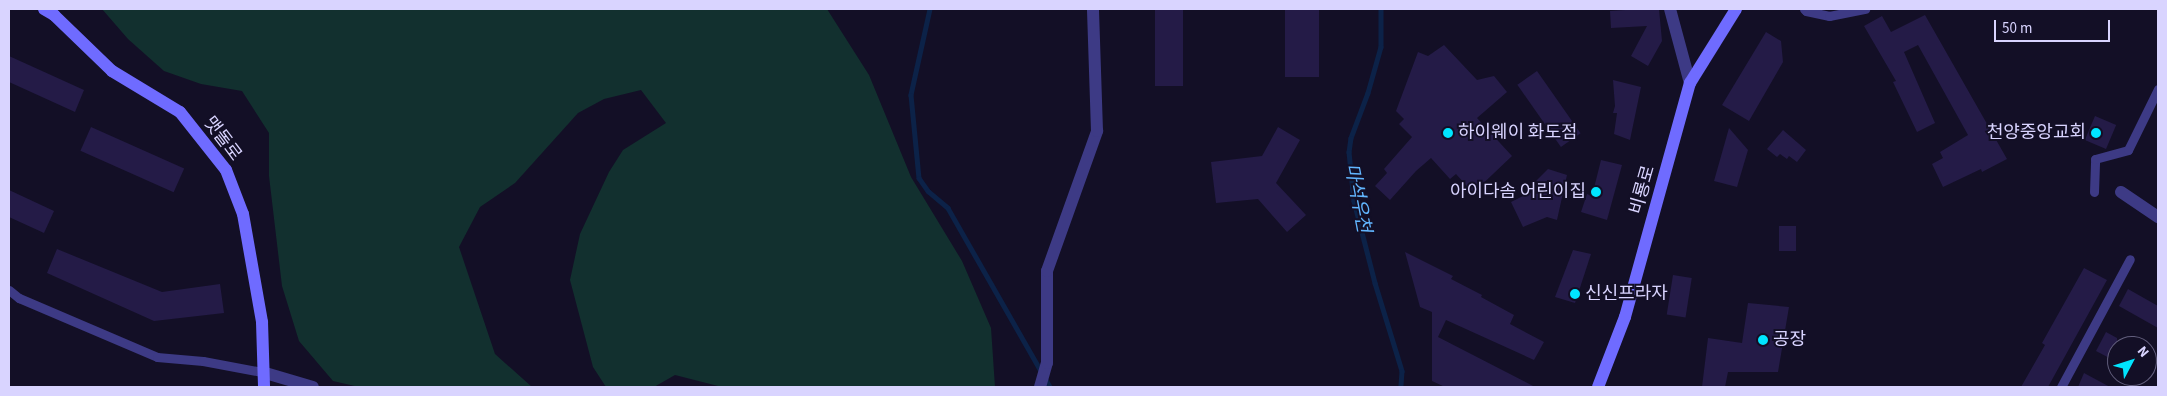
<!DOCTYPE html>
<html>
<head>
<meta charset="utf-8">
<style>
  body { margin:0 }
  #map { position:relative; width:2167px; height:396px; overflow:hidden; background:#130f26; font-family:"Source Sans 3","Noto Sans KR",sans-serif }
  div>[style] { position:absolute }
  [style*='--x'] { left:calc(var(--x)*1px); top:calc(var(--y)*1px); width:calc(var(--w)*1px); rotate:calc(var(--a)*1deg) }
  .green>* { inset:0; background:#12302f }
  .stream>* { height:4.5px; margin:-2.25px; padding:0 2.25px; transform-origin:2.25px; border-radius:2.25px; background:#0c2248 }
  .building>* { inset:0; background:#241b47; transform-origin:0 0 }
  .lane>* { height:9px; margin:-4.5px; padding:0 4.5px; transform-origin:4.5px; border-radius:4.5px; background:#3d3a85 }
  .street>* { height:12px; margin:-6px; padding:0 6px; transform-origin:6px; border-radius:6px; background:#3d3a85 }
  .secondary>* { height:12px; margin:-6px; padding:0 6px; transform-origin:6px; border-radius:6px; background:#6f6bff }
  .dots>* { width:14px; height:14px; translate:-50% -50%; box-sizing:border-box; border:2px solid #130f26; border-radius:50% }
  span { translate:-50% -50%; white-space:nowrap; text-align:center; line-height:1.15; -webkit-text-stroke:4px #130f26; paint-order:stroke }
  .poi-label { font-size:18px; color:#d9d4ff }
  .left { translate:0 -50%; text-align:left }
  .right { translate:-100% -50%; text-align:right }
  .street-label { font-size:18px; color:#d9d4ff }
  .water-label { font-size:19px; color:#62b6ff; font-style:italic }
  .frame { position:absolute; inset:0; border:10px solid #d9d4ff; pointer-events:none }
  .north { position:absolute; left:2107px; top:336px; width:50px; height:50px; box-sizing:border-box; background:#130f26; border:1px solid #625e7d; border-radius:50%; rotate:50deg; font-size:14px; font-weight:700; line-height:20px; text-align:center; color:#d9d4ff }
  .north::after { content:''; display:block; margin:auto; width:18px; height:22px; background:#00e5ff; clip-path:polygon(50% 0,100% 100%,50% 72%,0 100%) }
  .scale { position:absolute; left:1994px; top:20px; width:116px; height:22px; box-sizing:border-box; border:2px solid #d9d4ff; border-top:0; padding-left:6px; font-size:15px; line-height:18px; white-space:nowrap; color:#d9d4ff; -webkit-text-stroke:4px #130f26; paint-order:stroke }
</style>
</head>
<body>
<div id="map">
  <div class="green">
    <div style="clip-path:polygon(102px 9px,827px 9px,869px 75px,911px 177px,962px 261px,991px 328px,995px 387px,722px 387px,675px 375px,654px 387px,606px 387px,593px 367px,570px 280px,580px 234px,609px 172px,623px 150px,666px 123px,641px 90px,604px 99px,578px 113px,515px 183px,480px 207px,459px 247px,495px 354px,532px 387px,359px 387px,333px 381px,299px 341px,282px 286px,269px 176px,269px 133px,242px 91px,201px 84px,164px 71px,128px 39px)"></div>
  </div>
  <div class="stream">
    <div style="--x:930;--y:9;--w:88;--a:102.5"></div>
    <div style="--x:911;--y:95;--w:83;--a:84.5"></div>
    <div style="--x:919;--y:178;--w:16;--a:55"></div>
    <div style="--x:928;--y:191;--w:26;--a:40"></div>
    <div style="--x:948;--y:208;--w:206;--a:60.3"></div>
    <div style="--x:1381;--y:9;--w:38;--a:90"></div>
    <div style="--x:1381;--y:47;--w:48;--a:105.8"></div>
    <div style="--x:1368;--y:93;--w:48;--a:110.7"></div>
    <div style="--x:1351;--y:138;--w:14;--a:98"></div>
    <div style="--x:1349;--y:152;--w:49;--a:84.2"></div>
    <div style="--x:1354;--y:201;--w:85;--a:75.6"></div>
    <div style="--x:1375;--y:283;--w:92;--a:72.9"></div>
    <div style="--x:1402;--y:371;--w:16;--a:94"></div>
  </div>
  <div class="building">
    <div style="left:1155px;top:9px;width:28px;height:77px"></div>
    <div style="left:1285px;top:9px;width:34px;height:68px"></div>
    <div style="clip-path:polygon(1640px 9px,1659px 9px,1662px 41px,1648px 66px,1631px 56px,1647px 26px,1611px 28px,1610px 11px)"></div>
    <div style="clip-path:polygon(1925px 15px,2007px 159px,1982px 172px,1981px 169px,1943px 187px,1932px 164px,1943px 158px,1940px 152px,1968px 135px,1918px 45px,1904px 52px,1935px 123px,1917px 132px,1893px 82px,1896px 81px,1864px 26px,1882px 16px,1891px 32px)"></div>
    <div style="clip-path:polygon(1766px 32px,1781px 41px,1783px 62px,1749px 121px,1722px 105px)"></div>
    <div style="clip-path:polygon(1444px 45px,1477px 80px,1494px 76px,1507px 92px,1477px 118px,1512px 156px,1473px 193px,1456px 174px,1450px 179px,1431px 158px,1416px 171px,1390px 200px,1375px 186px,1387px 173px,1384px 169px,1412px 137px,1399px 124px,1404px 119px,1396px 111px,1418px 52px,1428px 56px)"></div>
    <div style="clip-path:polygon(9px 56px,84px 90px,75px 112px,9px 82px)"></div>
    <div style="left:1537px;top:71px;width:76px;height:24px;rotate:55deg"></div>
    <div style="clip-path:polygon(1613px 80px,1641px 87px,1630px 140px,1614px 134px,1617px 113px,1613px 113px,1615px 106px)"></div>
    <div style="left:2095px;top:116px;width:23px;height:26px;rotate:23deg"></div>
    <div style="left:91px;top:127px;width:102px;height:26px;rotate:24deg"></div>
    <div style="clip-path:polygon(1278px 127px,1300px 140px,1276px 183px,1306px 215px,1287px 232px,1258px 199px,1216px 203px,1211px 162px,1262px 156px)"></div>
    <div style="clip-path:polygon(1729px 128px,1748px 150px,1737px 187px,1714px 181px)"></div>
    <div style="clip-path:polygon(1783px 130px,1806px 150px,1797px 162px,1789px 156px,1787px 159px,1780px 154px,1777px 157px,1767px 149px)"></div>
    <div style="clip-path:polygon(1601px 160px,1622px 165px,1607px 220px,1581px 212px,1587px 194px,1592px 196px)"></div>
    <div style="clip-path:polygon(1548px 169px,1567px 175px,1557px 220px,1547px 217px,1523px 227px,1511px 202px,1527px 194px,1526px 191px)"></div>
    <div style="clip-path:polygon(9px 190px,54px 211px,44px 233px,9px 217px)"></div>
    <div style="left:1779px;top:226px;width:17px;height:25px"></div>
    <div style="clip-path:polygon(57px 249px,162px 292px,220px 284px,224px 313px,154px 321px,47px 273px)"></div>
    <div style="clip-path:polygon(1573px 250px,1591px 254px,1575px 303px,1555px 297px)"></div>
    <div style="clip-path:polygon(1405px 252px,1453px 276px,1451px 279px,1482px 295px,1481px 297px,1514px 315px,1510px 324px,1544px 342px,1534px 360px,1446px 320px,1438px 337px,1535px 387px,1445px 387px,1432px 381px,1432px 312px,1420px 307px)"></div>
    <div style="clip-path:polygon(2084px 268px,2107px 280px,2048px 387px,2021px 387px,2045px 345px,2042px 343px)"></div>
    <div style="left:1673px;top:275px;width:19px;height:40px;rotate:9deg"></div>
    <div style="clip-path:polygon(2128px 289px,2158px 306px,2158px 328px,2119px 306px)"></div>
    <div style="clip-path:polygon(1748px 303px,1789px 307px,1778px 372px,1728px 372px,1725px 387px,1702px 387px,1708px 338px,1742px 343px)"></div>
    <div style="clip-path:polygon(2106px 332px,2117px 338px,2117px 362px,2096px 351px)"></div>
    <div style="clip-path:polygon(2084px 373px,2110px 387px,2078px 387px)"></div>
  </div>
  <div class="lane">
    <div style="--x:1804;--y:9;--w:3;--a:45"></div>
    <div style="--x:1806;--y:11;--w:24;--a:12"></div>
    <div style="--x:1829;--y:16;--w:37;--a:-11"></div>
    <div style="--x:2094;--y:192;--w:33;--a:-88"></div>
    <div style="--x:2095;--y:159;--w:34;--a:-15"></div>
    <div style="--x:2128;--y:150;--w:68;--a:-63.8"></div>
    <div style="--x:9;--y:290;--w:13;--a:39"></div>
    <div style="--x:19;--y:298;--w:150;--a:23.1"></div>
    <div style="--x:157;--y:357;--w:46;--a:5"></div>
    <div style="--x:203;--y:361;--w:60;--a:10.6"></div>
    <div style="--x:2061;--y:387;--w:145;--a:-61.7"></div>
  </div>
  <div class="street">
    <div style="--x:1670;--y:9;--w:77;--a:74.9"></div>
    <div style="--x:2121;--y:192;--w:45;--a:34"></div>
    <div style="--x:262;--y:372;--w:53;--a:16.4"></div>
    <div style="--x:1040;--y:387;--w:25;--a:-74"></div>
    <div style="--x:1047;--y:363;--w:92;--a:-90"></div>
    <div style="--x:1047;--y:271;--w:149;--a:-70.3"></div>
    <div style="--x:1097;--y:131;--w:122;--a:-91.9"></div>
  </div>
  <div class="secondary">
    <div style="--x:44;--y:9;--w:12;--a:31"></div>
    <div style="--x:54;--y:15;--w:81;--a:44"></div>
    <div style="--x:112;--y:71;--w:79;--a:31.1"></div>
    <div style="--x:180;--y:112;--w:74;--a:51.6"></div>
    <div style="--x:226;--y:170;--w:47;--a:68.9"></div>
    <div style="--x:243;--y:214;--w:110;--a:80"></div>
    <div style="--x:262;--y:322;--w:65;--a:88.2"></div>
    <div style="--x:1598;--y:387;--w:75;--a:-68.9"></div>
    <div style="--x:1625;--y:317;--w:243;--a:-74.5"></div>
    <div style="--x:1690;--y:83;--w:87;--a:-58.1"></div>
  </div>
  <div class="dots">
    <div style="left:1448px;top:133px;background:#00e5ff"></div>
    <div style="left:2096px;top:133px;background:#00e5ff"></div>
    <div style="left:1596px;top:192px;background:#00e5ff"></div>
    <div style="left:1575px;top:294px;background:#00e5ff"></div>
    <div style="left:1763px;top:340px;background:#00e5ff"></div>
  </div>
  <div class="poi-label">
    <span class="left" style="left:1458px;top:133px">하이웨이 화도점</span>
    <span class="right" style="left:2086px;top:133px">천양중앙교회</span>
    <span class="right" style="left:1586px;top:192px">아이다솜 어린이집</span>
    <span class="left" style="left:1585px;top:294px">신신프라자</span>
    <span class="left" style="left:1773px;top:340px">공장</span>
  </div>
  <div class="street-label">
    <span style="left:222px;top:139px;rotate:53deg">맷돌로</span>
    <span style="left:1643px;top:190px;rotate:-74deg">비룡로</span>
  </div>
  <div class="water-label">
    <span style="left:1357px;top:198px;rotate:79deg">마석우천</span>
  </div>
  <div class="frame"></div>
  <div class="north">N</div>
  <div class="scale">50 m</div>
</div>
</body>
</html>
